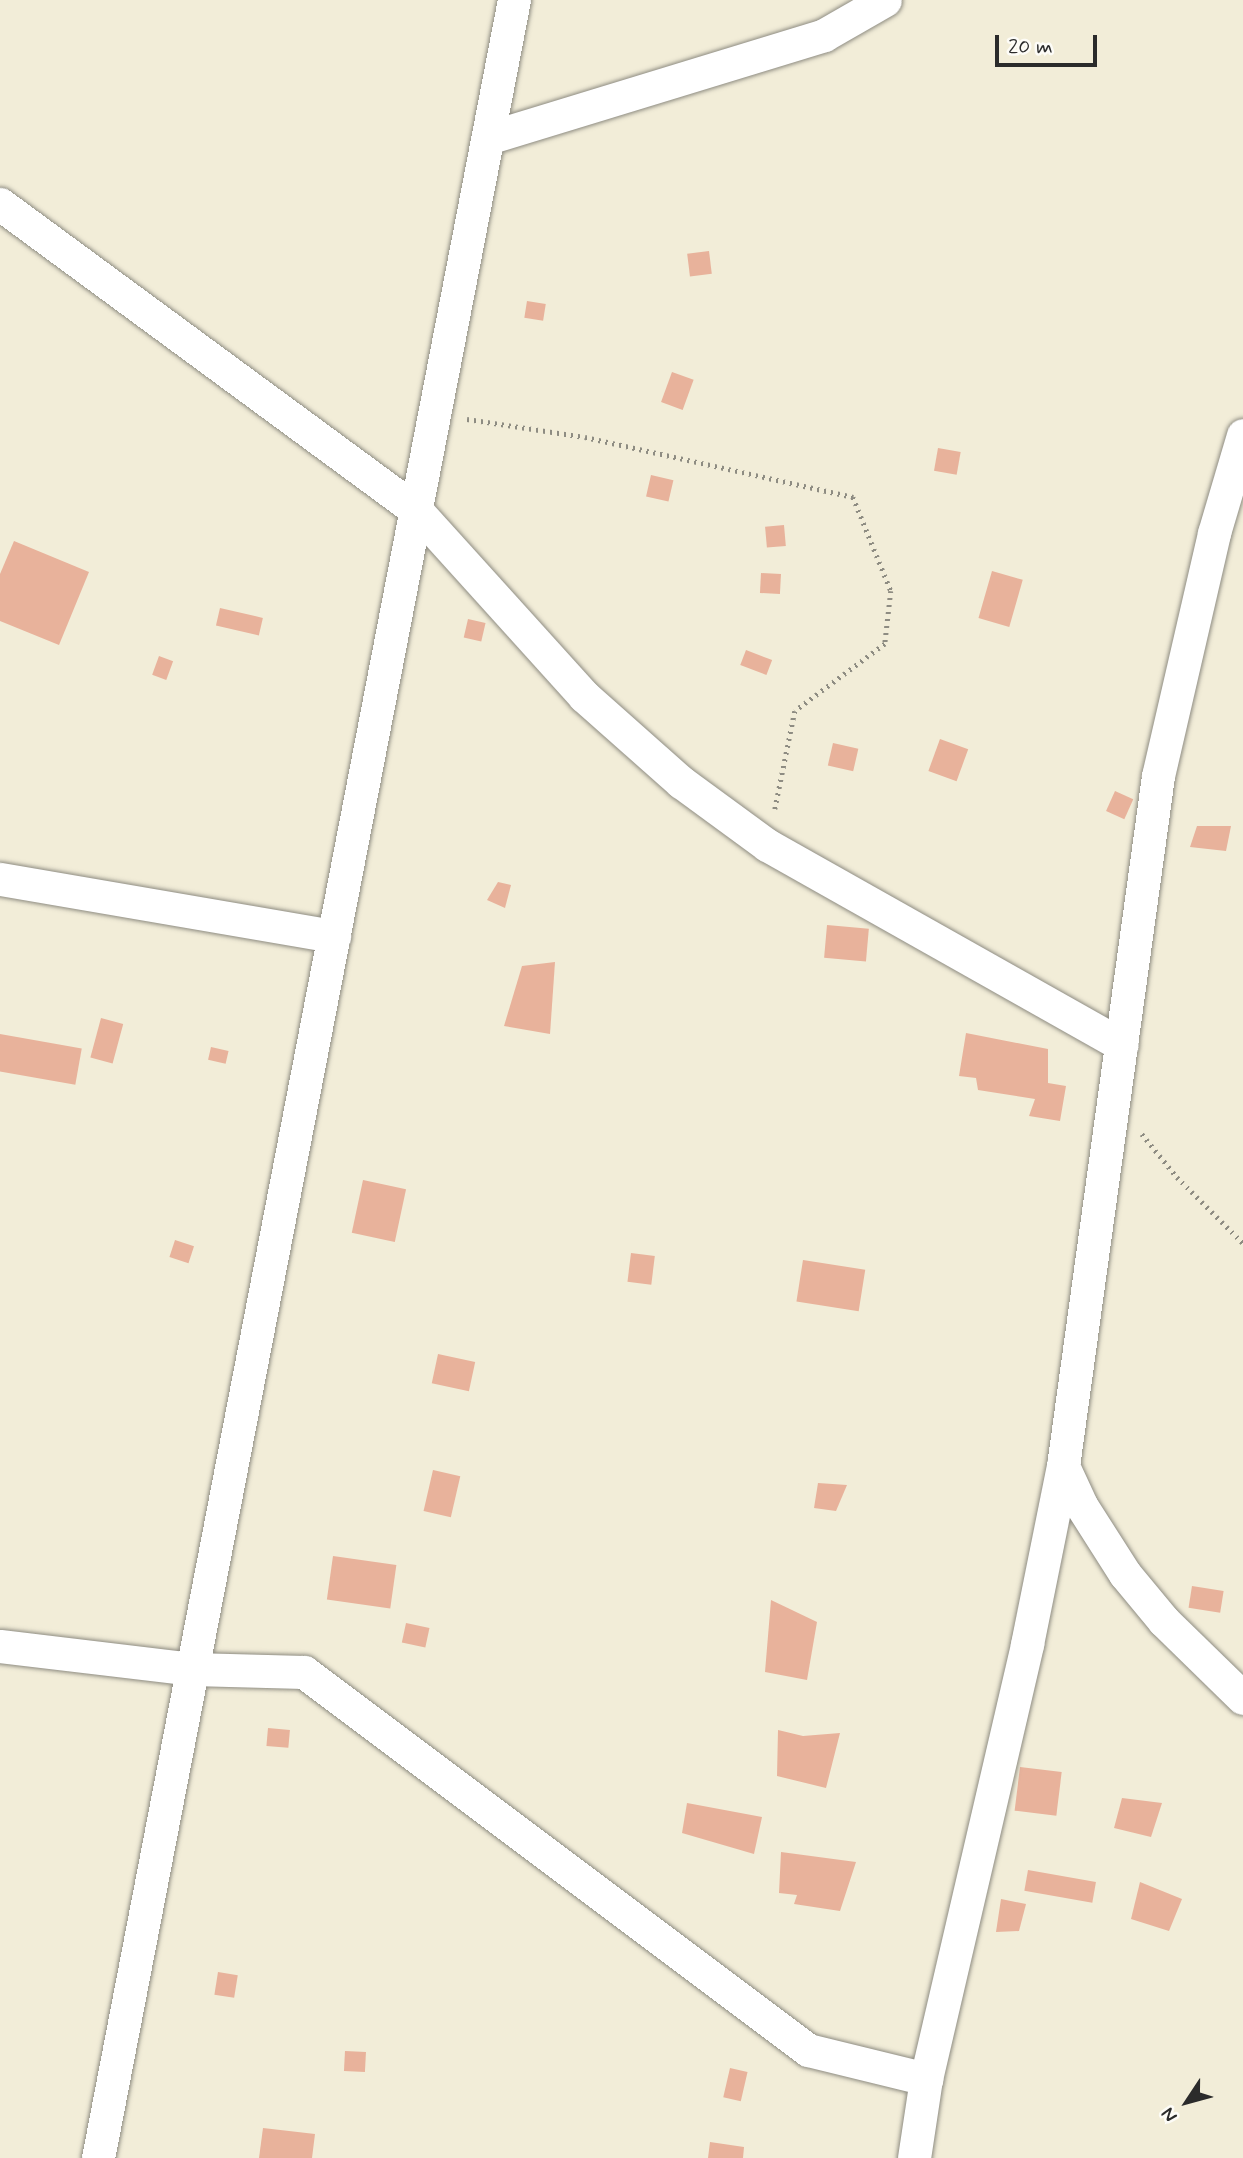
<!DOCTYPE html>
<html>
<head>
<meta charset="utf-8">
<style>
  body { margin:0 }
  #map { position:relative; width:1243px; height:2158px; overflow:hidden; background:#f2edd8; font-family:Mynerve,sans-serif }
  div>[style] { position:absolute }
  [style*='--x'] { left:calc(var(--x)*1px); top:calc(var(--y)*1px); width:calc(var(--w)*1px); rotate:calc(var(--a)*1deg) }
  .building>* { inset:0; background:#e8b29b; transform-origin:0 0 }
  .path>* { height:4.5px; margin-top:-2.25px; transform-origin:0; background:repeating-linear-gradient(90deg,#8e8c82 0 2px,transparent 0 7px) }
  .roads { filter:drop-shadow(0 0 2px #8e8c82) drop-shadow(0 0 2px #8e8c82) }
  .minor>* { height:33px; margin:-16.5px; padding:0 16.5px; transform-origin:16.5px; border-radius:16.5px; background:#fff }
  span { translate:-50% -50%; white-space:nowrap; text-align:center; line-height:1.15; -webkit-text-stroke:6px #fdfcf7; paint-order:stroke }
  .north { position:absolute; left:1152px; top:2067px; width:70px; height:70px; -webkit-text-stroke:5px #fdfcf7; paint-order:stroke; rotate:234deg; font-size:19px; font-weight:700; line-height:28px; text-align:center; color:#2b2b2b }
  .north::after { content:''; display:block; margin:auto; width:24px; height:32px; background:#2b2b2b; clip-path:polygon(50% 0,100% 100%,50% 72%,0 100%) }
  .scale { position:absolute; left:995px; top:35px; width:102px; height:32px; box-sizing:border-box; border:4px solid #2b2b2b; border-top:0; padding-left:9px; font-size:21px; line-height:24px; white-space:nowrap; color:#2b2b2b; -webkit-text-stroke:5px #fdfcf7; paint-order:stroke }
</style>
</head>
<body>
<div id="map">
  <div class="building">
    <div style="left:709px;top:251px;width:23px;height:22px;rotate:83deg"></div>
    <div style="left:527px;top:301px;width:19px;height:17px;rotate:9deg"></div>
    <div style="left:672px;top:372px;width:23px;height:32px;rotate:20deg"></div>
    <div style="left:938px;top:448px;width:23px;height:23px;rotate:10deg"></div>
    <div style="left:651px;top:475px;width:23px;height:22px;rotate:13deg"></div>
    <div style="left:784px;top:525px;width:21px;height:19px;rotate:85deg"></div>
    <div style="clip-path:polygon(14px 541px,89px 572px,59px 645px,0 621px,0 574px)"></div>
    <div style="left:992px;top:571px;width:32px;height:49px;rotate:16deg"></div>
    <div style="left:761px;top:573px;width:20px;height:20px;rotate:3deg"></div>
    <div style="left:220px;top:608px;width:44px;height:18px;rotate:13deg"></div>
    <div style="left:468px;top:619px;width:18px;height:19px;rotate:13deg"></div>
    <div style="left:746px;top:650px;width:28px;height:16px;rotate:21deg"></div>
    <div style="left:159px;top:656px;width:15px;height:20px;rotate:20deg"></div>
    <div style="left:940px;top:739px;width:30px;height:34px;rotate:20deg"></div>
    <div style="left:833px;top:743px;width:26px;height:23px;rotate:13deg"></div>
    <div style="left:1115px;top:791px;width:20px;height:22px;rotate:24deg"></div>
    <div style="clip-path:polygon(1197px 826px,1231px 826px,1226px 851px,1190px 847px)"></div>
    <div style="clip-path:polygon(498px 882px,511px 885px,505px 908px,487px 900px)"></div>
    <div style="left:827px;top:925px;width:42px;height:33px;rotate:5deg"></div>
    <div style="clip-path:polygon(555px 962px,550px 1034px,504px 1026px,522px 966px)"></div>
    <div style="left:101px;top:1018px;width:23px;height:41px;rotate:15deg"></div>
    <div style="clip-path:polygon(966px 1033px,1048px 1049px,1048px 1083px,1066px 1086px,1060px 1121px,1029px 1116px,1035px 1099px,978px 1090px,976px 1078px,959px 1076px)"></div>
    <div style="left:0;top:1034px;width:83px;height:37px;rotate:10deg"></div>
    <div style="left:211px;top:1047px;width:18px;height:13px;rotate:13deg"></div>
    <div style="left:363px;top:1180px;width:44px;height:54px;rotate:12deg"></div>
    <div style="left:175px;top:1240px;width:20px;height:18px;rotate:18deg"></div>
    <div style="left:631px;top:1253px;width:24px;height:29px;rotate:7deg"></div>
    <div style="left:803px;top:1260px;width:63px;height:42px;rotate:9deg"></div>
    <div style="left:438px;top:1354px;width:38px;height:30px;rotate:12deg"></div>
    <div style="left:433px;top:1470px;width:28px;height:42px;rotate:13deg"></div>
    <div style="clip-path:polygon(818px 1483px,847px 1485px,836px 1511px,814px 1508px)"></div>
    <div style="left:333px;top:1556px;width:64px;height:44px;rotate:8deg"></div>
    <div style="left:1192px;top:1586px;width:32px;height:22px;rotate:9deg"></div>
    <div style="clip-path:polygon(771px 1600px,817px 1622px,807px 1680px,765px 1672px)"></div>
    <div style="left:406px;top:1623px;width:24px;height:20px;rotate:12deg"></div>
    <div style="left:268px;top:1728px;width:22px;height:18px;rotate:5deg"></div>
    <div style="clip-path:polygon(778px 1730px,803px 1736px,840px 1733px,826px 1788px,777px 1776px)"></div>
    <div style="left:1020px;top:1767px;width:42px;height:44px;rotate:7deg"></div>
    <div style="clip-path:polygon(1122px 1798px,1162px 1803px,1151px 1837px,1114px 1828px)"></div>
    <div style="clip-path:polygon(687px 1803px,762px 1817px,754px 1854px,682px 1833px)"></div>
    <div style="clip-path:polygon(781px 1852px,856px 1862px,840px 1911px,794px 1904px,797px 1895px,779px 1893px)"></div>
    <div style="left:1028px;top:1870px;width:69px;height:21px;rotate:10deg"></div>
    <div style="clip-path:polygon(1140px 1882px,1182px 1899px,1169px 1931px,1131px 1919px)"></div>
    <div style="clip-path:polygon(1001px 1899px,1026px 1904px,1019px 1931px,996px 1932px)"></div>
    <div style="left:218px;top:1972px;width:20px;height:23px;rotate:9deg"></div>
    <div style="left:345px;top:2051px;width:21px;height:20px;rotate:3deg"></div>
    <div style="left:730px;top:2068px;width:18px;height:30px;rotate:13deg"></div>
    <div style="clip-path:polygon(263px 2128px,315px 2134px,312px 2158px,259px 2158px)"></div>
    <div style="clip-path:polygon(710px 2142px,744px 2147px,743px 2158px,708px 2158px)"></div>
  </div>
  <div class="path">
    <div style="--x:467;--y:419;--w:119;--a:8.7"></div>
    <div style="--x:585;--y:437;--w:275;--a:12.6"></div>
    <div style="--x:853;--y:497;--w:101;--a:68"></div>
    <div style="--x:891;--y:591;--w:53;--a:96.5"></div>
    <div style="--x:885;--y:644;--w:112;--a:143.3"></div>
    <div style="--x:795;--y:711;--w:100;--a:101.5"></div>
    <div style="--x:1142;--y:1134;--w:55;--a:50.9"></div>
    <div style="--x:1177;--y:1177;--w:93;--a:45"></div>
  </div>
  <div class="roads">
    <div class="minor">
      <div style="--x:488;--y:138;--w:351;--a:-17"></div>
      <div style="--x:824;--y:35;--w:70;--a:-29.8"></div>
      <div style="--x:0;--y:204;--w:516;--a:36.34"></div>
      <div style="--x:416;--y:510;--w:251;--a:47.9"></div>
      <div style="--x:584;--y:696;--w:130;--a:41.6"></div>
      <div style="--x:681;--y:782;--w:107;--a:36.2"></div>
      <div style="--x:767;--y:845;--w:407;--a:29.4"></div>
      <div style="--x:0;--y:879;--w:339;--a:9.7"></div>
      <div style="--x:1063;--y:1466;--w:43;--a:65.2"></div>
      <div style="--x:1081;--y:1505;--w:82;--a:57.5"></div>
      <div style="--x:1125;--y:1574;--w:61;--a:50.3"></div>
      <div style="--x:1164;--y:1621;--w:110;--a:44.3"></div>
      <div style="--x:0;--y:1646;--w:193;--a:6.8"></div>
      <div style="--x:192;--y:1669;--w:112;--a:1.5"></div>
      <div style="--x:304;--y:1672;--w:630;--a:36.87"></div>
      <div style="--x:808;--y:2050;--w:122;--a:13.8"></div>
      <div style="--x:98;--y:2158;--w:2198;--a:-79.09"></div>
      <div style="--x:914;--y:2158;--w:80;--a:-81.4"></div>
      <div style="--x:926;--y:2079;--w:447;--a:-76.9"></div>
      <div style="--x:1027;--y:1644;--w:182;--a:-78.6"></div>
      <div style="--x:1063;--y:1466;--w:697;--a:-82.16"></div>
      <div style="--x:1158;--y:776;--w:249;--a:-77"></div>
      <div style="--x:1214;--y:533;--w:102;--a:-73.5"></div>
    </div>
  </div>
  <div class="north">N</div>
  <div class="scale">20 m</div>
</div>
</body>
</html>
